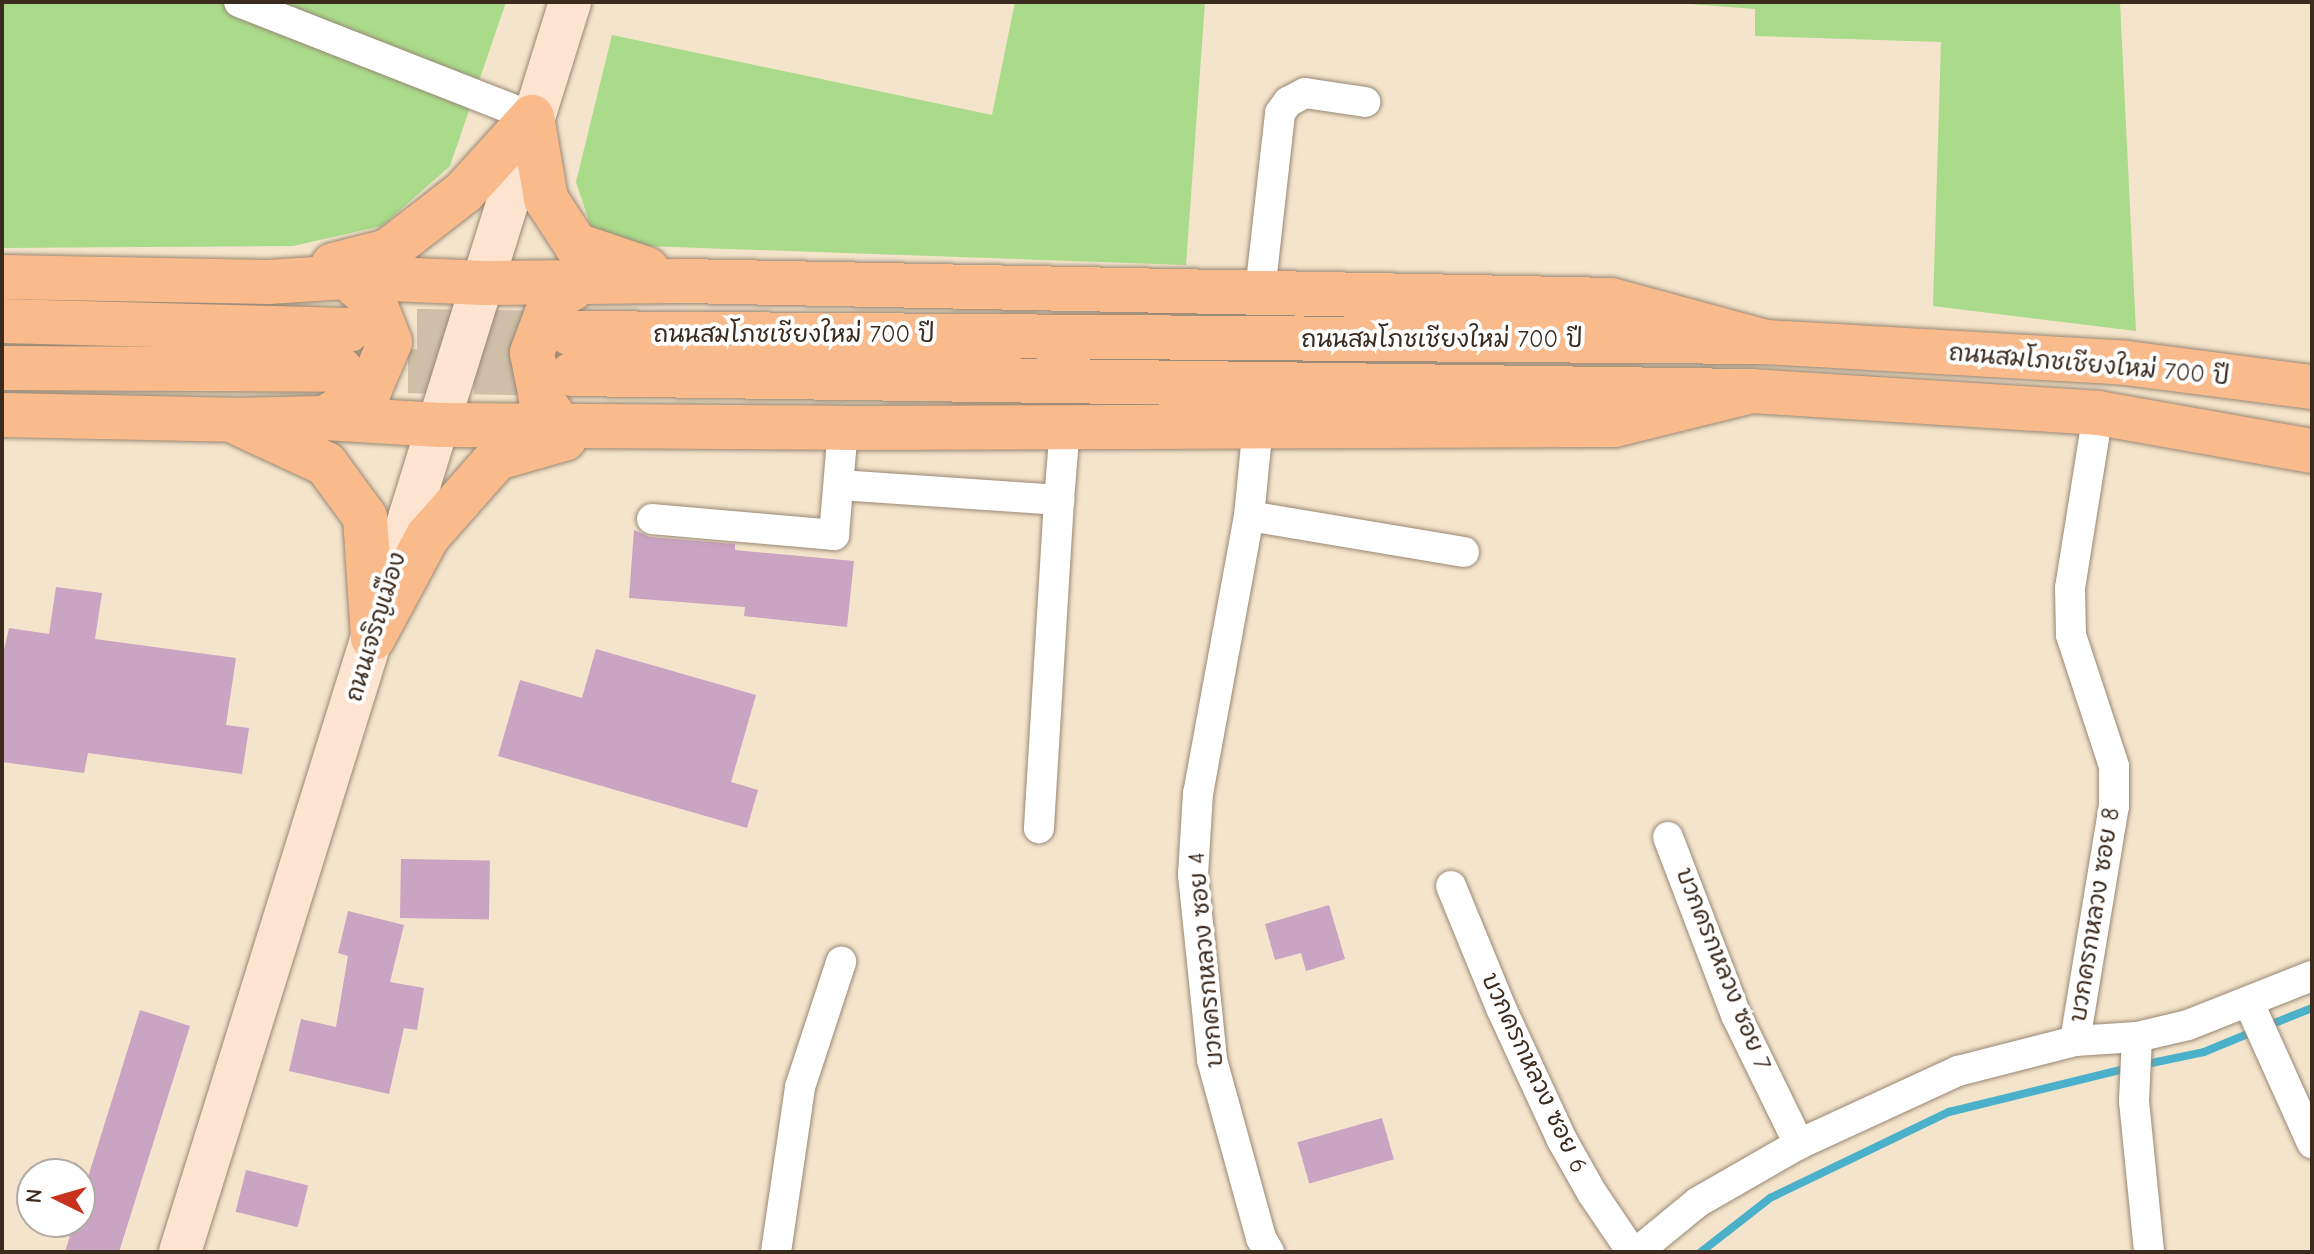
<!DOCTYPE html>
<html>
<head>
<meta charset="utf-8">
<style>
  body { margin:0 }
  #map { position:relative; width:2314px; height:1254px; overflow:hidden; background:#f4e4cb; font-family:"Comic Neue","Playpen Sans Thai",sans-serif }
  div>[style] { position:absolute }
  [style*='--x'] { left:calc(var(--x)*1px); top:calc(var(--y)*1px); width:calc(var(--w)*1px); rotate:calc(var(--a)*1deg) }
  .green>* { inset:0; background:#a9db8a }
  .stream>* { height:8px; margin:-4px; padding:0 4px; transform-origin:4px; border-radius:4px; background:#4bb1ca }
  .building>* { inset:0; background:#c9a4c3; transform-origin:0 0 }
  .primary-tunnel>* { height:44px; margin-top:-22px; transform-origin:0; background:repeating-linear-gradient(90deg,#cfbfa8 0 44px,transparent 0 66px) }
  .roads { filter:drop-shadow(0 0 2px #988774) drop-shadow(0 0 2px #988774) }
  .street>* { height:30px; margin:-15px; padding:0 15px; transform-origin:15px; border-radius:15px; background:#fff }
  .secondary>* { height:42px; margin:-21px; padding:0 21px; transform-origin:21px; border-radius:21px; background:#fde4d1 }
  .primary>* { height:44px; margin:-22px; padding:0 22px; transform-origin:22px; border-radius:22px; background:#fabb8c }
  span { translate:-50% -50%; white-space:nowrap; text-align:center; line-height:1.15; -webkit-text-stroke:8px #fff; paint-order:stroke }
  .street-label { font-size:24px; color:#3b2a1e }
  .frame { position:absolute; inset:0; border:4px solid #3b2a1e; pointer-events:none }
  .north { position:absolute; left:16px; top:1158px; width:80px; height:80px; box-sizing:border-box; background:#fff; border:2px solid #b1aaa5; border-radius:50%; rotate:275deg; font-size:22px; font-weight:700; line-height:32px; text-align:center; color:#3b2a1e }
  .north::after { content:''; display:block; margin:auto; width:28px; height:36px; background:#c8321e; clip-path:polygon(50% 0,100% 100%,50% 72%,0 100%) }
</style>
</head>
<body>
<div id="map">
  <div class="green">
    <div style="clip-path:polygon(2px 2px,506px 2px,450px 166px,382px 226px,293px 246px,2px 248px)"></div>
    <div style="clip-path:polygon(1015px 2px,1205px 2px,1186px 265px,645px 246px,591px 227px,576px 182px,612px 35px,992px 115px)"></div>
    <div style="clip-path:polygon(1663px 2px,2120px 2px,2136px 331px,1933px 306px,1941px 42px,1755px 36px,1755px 9px)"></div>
  </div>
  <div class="stream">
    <div style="--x:2267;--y:1026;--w:48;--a:-21.8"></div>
    <div style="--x:2142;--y:1065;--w:63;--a:-11.8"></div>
    <div style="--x:2204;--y:1052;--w:55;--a:-22.4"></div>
    <div style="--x:1701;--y:1252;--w:88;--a:-38"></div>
    <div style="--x:1770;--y:1198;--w:199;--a:-25.7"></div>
    <div style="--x:1949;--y:1112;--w:184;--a:-13.8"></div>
  </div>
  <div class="building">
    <div style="clip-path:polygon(634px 530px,650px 537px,735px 544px,735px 550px,854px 561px,847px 627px,744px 616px,745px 607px,629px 598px)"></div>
    <div style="clip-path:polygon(56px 587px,102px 593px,95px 639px,236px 658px,226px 725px,249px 728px,242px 774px,88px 753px,84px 773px,2px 762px,2px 658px,9px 628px,49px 634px)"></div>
    <div style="clip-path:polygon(596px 649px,756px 695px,731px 782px,758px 790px,747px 828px,498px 756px,520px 680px,582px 698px)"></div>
    <div style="left:401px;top:859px;width:89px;height:59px;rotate:1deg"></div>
    <div style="clip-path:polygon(1329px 905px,1345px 959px,1306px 971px,1301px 953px,1275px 960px,1265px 924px)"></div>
    <div style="clip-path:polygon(348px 911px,404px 925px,390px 982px,424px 988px,417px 1030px,404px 1028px,389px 1094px,289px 1071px,301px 1019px,336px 1027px,348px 956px,338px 953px)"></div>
    <div style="clip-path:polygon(140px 1010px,190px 1026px,119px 1252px,65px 1252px,74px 1222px,80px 1222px,80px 1203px)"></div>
    <div style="left:1382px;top:1118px;width:43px;height:88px;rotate:74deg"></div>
    <div style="left:246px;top:1170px;width:64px;height:43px;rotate:14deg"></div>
  </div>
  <div class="primary-tunnel">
    <div style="--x:351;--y:330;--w:218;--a:0.8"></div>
    <div style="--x:342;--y:370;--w:230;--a:1"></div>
  </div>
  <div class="roads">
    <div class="street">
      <div style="--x:239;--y:2;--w:315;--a:21.4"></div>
      <div style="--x:1260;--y:292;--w:180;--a:-83.6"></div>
      <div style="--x:1280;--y:113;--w:14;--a:-54"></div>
      <div style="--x:1288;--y:102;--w:19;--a:-28"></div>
      <div style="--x:1305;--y:93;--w:61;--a:8.5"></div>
      <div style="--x:1258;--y:425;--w:91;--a:95.6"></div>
      <div style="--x:1249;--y:516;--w:282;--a:100.4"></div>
      <div style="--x:1198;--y:793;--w:82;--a:93.5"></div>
      <div style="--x:1193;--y:875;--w:186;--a:84.1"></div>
      <div style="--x:1212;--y:1060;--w:185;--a:74.6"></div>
      <div style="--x:1261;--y:1238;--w:16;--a:60"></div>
      <div style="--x:840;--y:485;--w:220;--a:3.9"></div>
      <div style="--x:1059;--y:500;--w:329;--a:93.5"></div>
      <div style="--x:1059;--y:500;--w:73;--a:-85.3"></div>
      <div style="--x:1249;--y:516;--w:218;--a:9.5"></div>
      <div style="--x:652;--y:519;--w:183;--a:5"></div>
      <div style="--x:834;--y:535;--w:107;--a:-85.2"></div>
      <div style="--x:1668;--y:837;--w:191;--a:69.1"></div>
      <div style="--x:1736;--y:1015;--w:144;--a:64"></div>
      <div style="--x:1451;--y:886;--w:132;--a:67.7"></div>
      <div style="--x:1501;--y:1008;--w:145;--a:65.2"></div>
      <div style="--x:1562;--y:1140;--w:61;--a:60.5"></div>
      <div style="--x:1592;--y:1193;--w:71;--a:55.9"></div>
      <div style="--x:2249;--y:1003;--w:154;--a:65.8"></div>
      <div style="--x:2137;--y:1037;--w:64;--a:92.7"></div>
      <div style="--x:2134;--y:1101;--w:152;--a:84.3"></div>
      <div style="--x:2075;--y:1041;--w:238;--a:-80.6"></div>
      <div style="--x:2114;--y:806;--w:40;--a:-90"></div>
      <div style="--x:2114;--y:766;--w:138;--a:-108.2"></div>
      <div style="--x:2071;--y:635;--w:47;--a:-91.2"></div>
      <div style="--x:2070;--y:588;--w:177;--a:-80.9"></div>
      <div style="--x:776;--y:1252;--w:167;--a:-81.7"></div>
      <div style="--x:800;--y:1087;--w:132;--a:-71.8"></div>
      <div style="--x:1637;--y:1252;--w:79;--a:-39.3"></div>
      <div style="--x:1698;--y:1202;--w:116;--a:-29.9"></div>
      <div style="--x:1799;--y:1144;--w:175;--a:-24.7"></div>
      <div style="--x:1958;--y:1071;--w:121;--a:-14.4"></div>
      <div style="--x:2075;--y:1041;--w:62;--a:-3.7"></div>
      <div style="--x:2137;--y:1037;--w:52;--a:-13.2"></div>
      <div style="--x:2188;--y:1025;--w:133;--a:-21.6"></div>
    </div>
    <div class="secondary">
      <div style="--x:180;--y:1252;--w:1309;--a:-72.67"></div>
    </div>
    <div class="primary">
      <div style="--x:532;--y:117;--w:83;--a:80.3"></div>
      <div style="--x:546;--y:199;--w:55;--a:56.9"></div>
      <div style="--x:576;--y:245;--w:75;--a:18.7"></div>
      <div style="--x:333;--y:265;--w:57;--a:-14.3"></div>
      <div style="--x:388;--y:251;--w:96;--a:-37.8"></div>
      <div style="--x:464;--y:192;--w:101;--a:-47.8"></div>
      <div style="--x:2;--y:277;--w:266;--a:1.1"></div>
      <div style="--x:268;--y:282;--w:78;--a:-3.7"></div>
      <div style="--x:346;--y:277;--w:138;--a:2.5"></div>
      <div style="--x:484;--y:283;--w:199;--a:-0.6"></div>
      <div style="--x:683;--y:281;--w:928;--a:1.17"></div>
      <div style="--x:1611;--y:300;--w:161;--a:15.2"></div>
      <div style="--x:2;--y:321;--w:347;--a:1.5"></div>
      <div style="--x:569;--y:333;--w:1197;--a:0.43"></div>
      <div style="--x:1766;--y:342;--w:361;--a:3.3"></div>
      <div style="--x:2126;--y:363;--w:188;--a:7.4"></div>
      <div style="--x:2;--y:368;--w:339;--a:0.3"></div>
      <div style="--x:572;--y:374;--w:1179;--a:0.83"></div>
      <div style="--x:1751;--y:391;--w:348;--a:3.6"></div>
      <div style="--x:2098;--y:413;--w:217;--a:10.1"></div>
      <div style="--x:2;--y:415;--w:231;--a:1.2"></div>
      <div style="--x:233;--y:420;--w:92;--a:-1.2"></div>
      <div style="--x:325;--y:418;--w:115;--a:3.5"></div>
      <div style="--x:440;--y:425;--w:403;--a:0.4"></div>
      <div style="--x:843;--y:428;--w:771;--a:-0.22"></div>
      <div style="--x:1614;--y:425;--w:141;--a:-13.9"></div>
      <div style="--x:325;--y:418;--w:52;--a:-31.5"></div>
      <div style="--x:369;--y:391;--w:53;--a:-66.8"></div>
      <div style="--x:390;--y:342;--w:44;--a:-111.3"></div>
      <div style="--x:374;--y:301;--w:37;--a:-139"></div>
      <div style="--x:240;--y:424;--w:95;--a:24.9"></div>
      <div style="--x:326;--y:464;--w:66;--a:53.7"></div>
      <div style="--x:365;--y:517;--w:121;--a:86.2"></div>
      <div style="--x:559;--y:424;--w:32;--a:-125"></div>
      <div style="--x:541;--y:398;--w:46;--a:-101.3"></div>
      <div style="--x:532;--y:353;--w:58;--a:-69.7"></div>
      <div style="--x:552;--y:299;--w:22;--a:-27"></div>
      <div style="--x:373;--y:638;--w:116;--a:-61.7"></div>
      <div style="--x:428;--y:536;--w:104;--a:-48.5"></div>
      <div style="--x:497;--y:458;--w:70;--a:-15.8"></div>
    </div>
  </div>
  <div class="street-label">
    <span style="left:794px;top:335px">ถนนสมโภชเชียงใหม่ 700 ปี</span>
    <span style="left:1442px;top:340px">ถนนสมโภชเชียงใหม่ 700 ปี</span>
    <span style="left:2089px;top:365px;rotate:5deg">ถนนสมโภชเชียงใหม่ 700 ปี</span>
    <span style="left:376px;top:627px;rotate:-73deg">ถนนเจริญเมือง</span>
    <span style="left:2095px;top:915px;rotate:-81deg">บวกครกหลวง ซอย 8</span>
    <span style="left:1206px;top:960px;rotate:-95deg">บวกครกหลวง ซอย 4</span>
    <span style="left:1723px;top:969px;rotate:68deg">บวกครกหลวง ซอย 7</span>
    <span style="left:1534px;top:1073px;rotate:65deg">บวกครกหลวง ซอย 6</span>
  </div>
  <div class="frame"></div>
  <div class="north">N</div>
</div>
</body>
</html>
